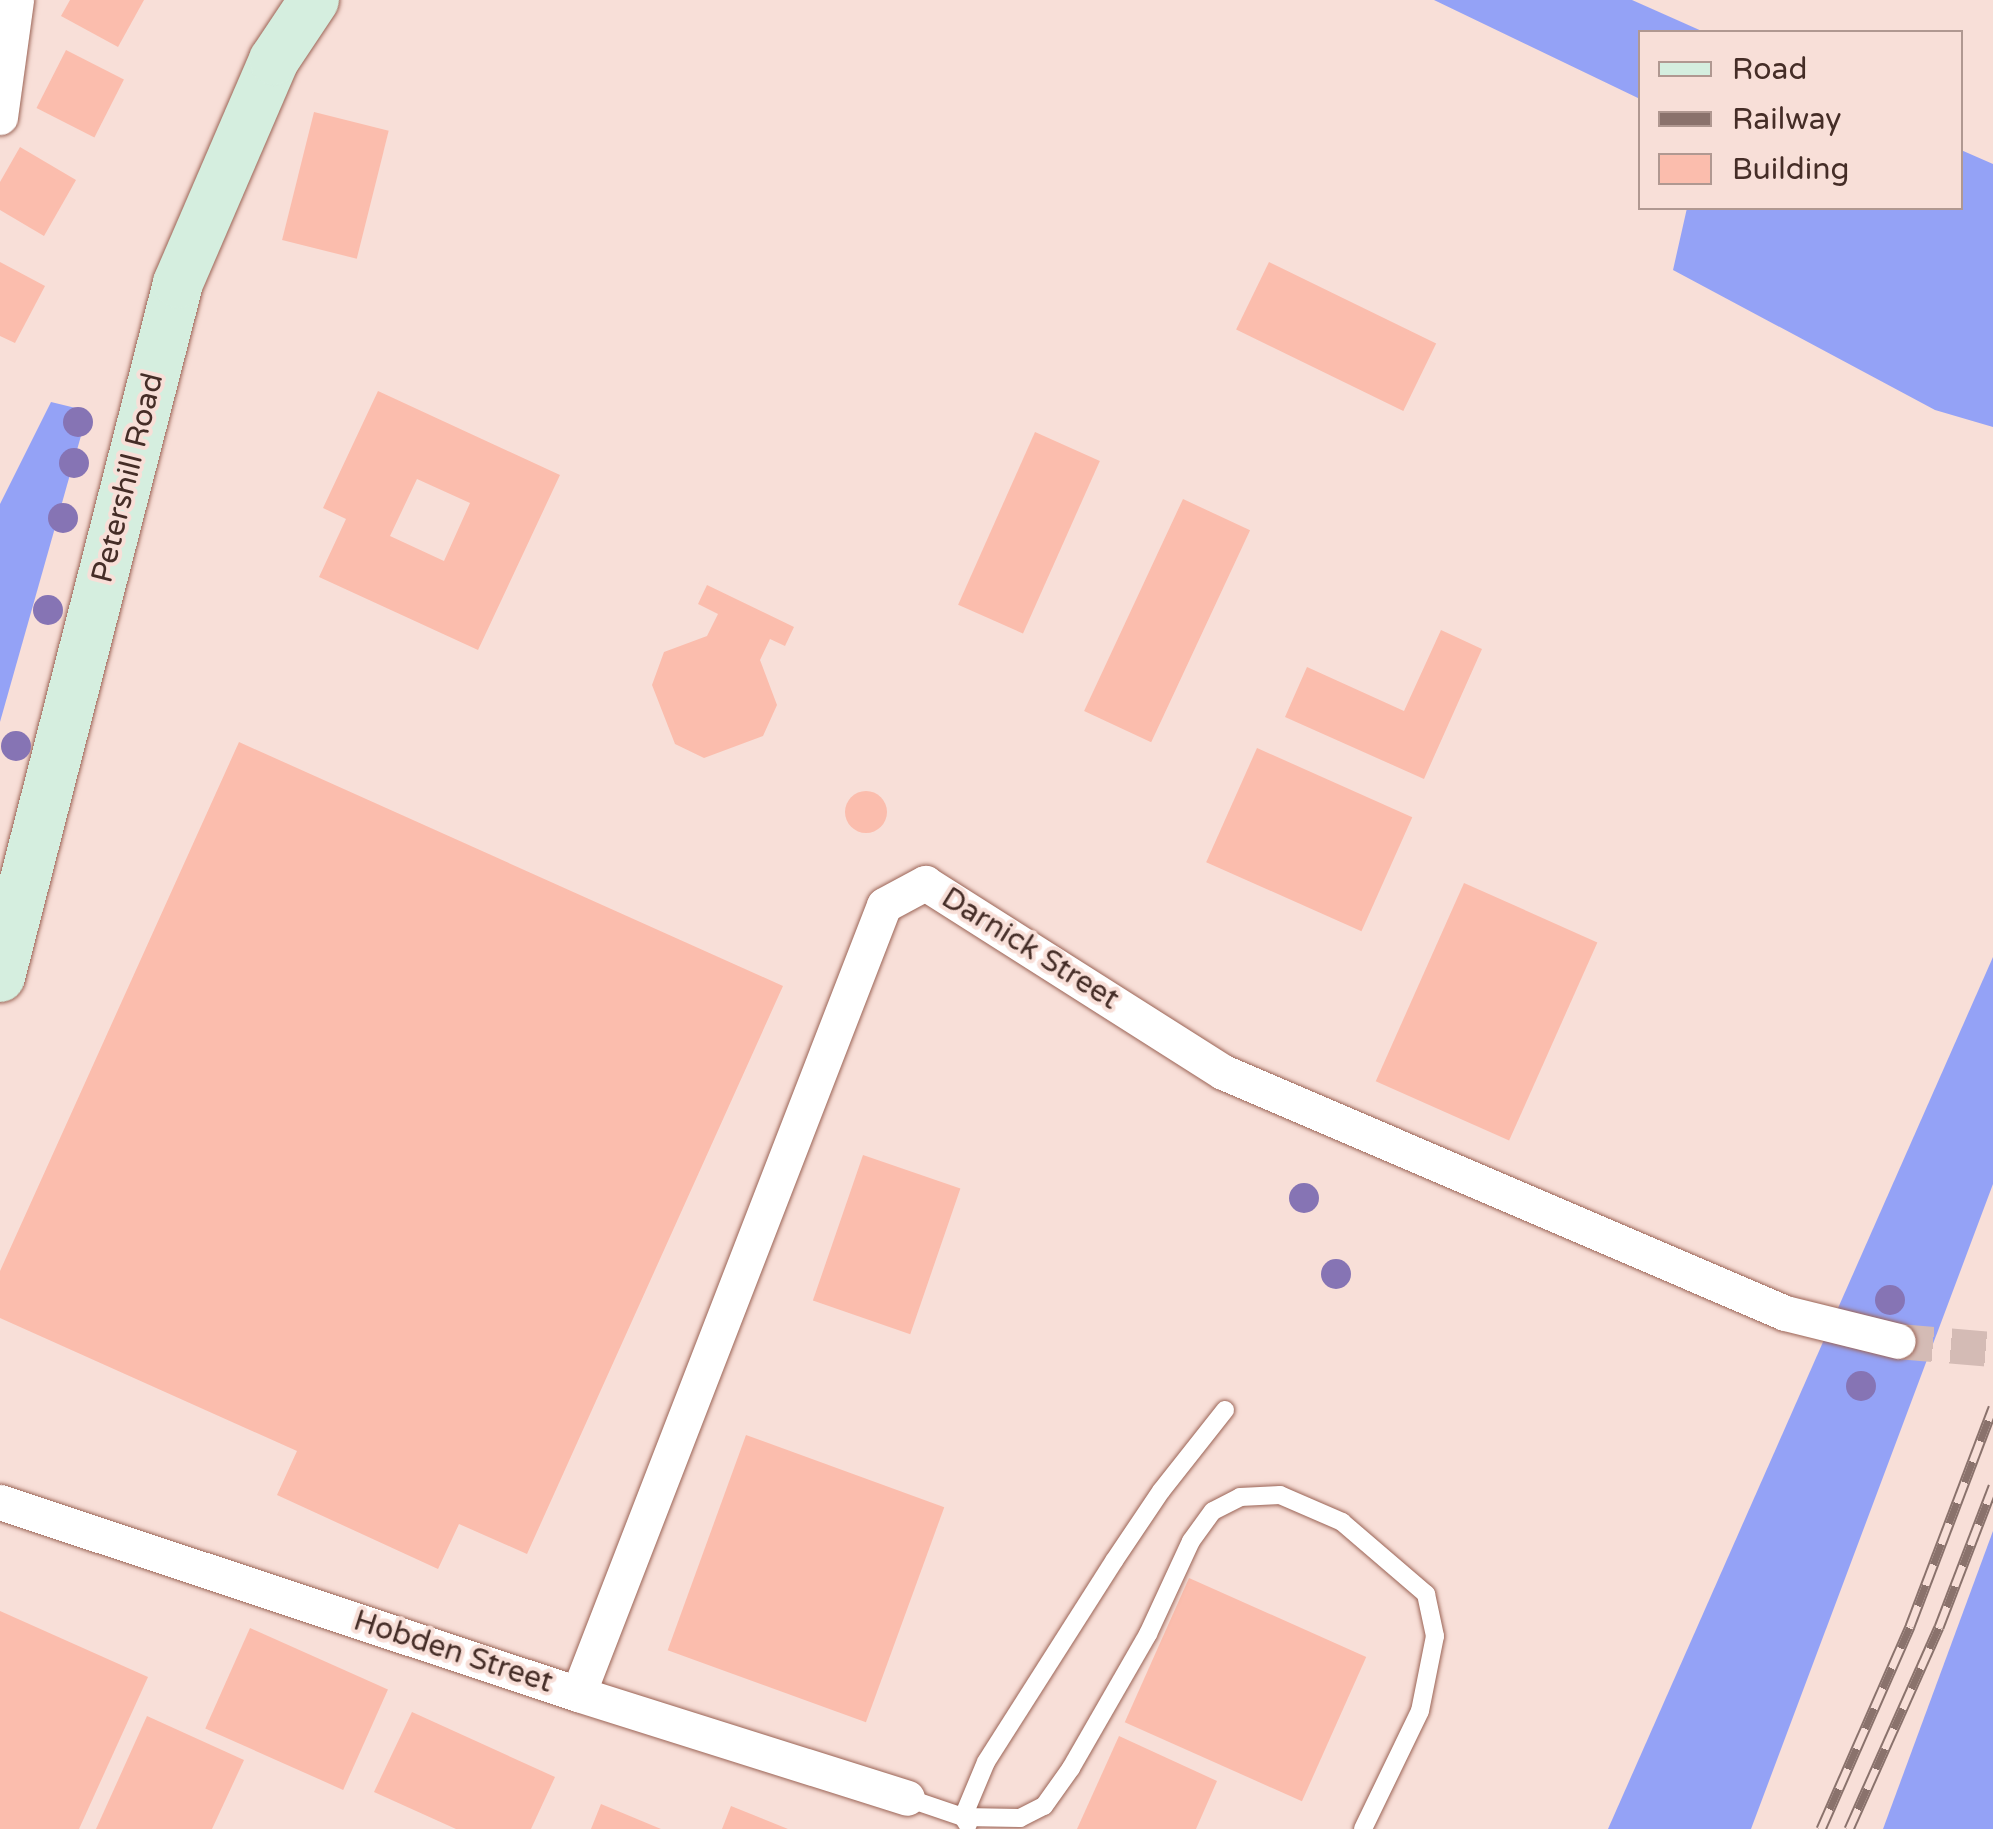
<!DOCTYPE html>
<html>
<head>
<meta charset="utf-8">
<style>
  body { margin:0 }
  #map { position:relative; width:1993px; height:1829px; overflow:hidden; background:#f8dfd8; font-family:"Varela Round",sans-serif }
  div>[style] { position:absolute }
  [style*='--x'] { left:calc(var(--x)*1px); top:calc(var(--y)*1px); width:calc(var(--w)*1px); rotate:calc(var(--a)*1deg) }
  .forest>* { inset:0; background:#94a2f6 }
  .building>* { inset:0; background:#fbbdad; transform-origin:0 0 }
  .round { border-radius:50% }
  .street-tunnel>* { height:35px; margin-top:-17.5px; transform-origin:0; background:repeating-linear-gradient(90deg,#d4bbb5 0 35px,transparent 0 53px) }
  .roads { filter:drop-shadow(0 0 2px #9b6456) drop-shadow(0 0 2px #9b6456) }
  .lane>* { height:18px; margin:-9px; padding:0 9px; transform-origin:9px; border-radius:9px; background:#fff }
  .street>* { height:35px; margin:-17.5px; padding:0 17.5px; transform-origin:17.5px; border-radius:17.5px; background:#fff }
  .secondary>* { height:50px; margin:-25px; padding:0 25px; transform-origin:25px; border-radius:25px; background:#d5eedf }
  .rail>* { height:11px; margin-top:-5.5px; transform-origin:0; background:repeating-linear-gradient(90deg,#f8dfd8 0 22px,#8a726c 0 44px); box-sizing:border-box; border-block:2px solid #8a726c }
  .trees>* { width:30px; height:30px; margin:-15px; border-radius:50%; background:#8674b4 }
  span { translate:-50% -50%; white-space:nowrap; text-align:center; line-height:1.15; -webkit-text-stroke:8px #f8dfd8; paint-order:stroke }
  .street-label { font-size:30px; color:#452d27 }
  .legend { position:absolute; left:1638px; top:30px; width:325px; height:180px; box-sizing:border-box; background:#f8dfd8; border:2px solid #b09891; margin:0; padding:12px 18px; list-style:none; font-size:30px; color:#452d27 }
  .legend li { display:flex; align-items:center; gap:20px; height:50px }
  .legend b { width:50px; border:2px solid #b09891 }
</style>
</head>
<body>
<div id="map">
  <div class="forest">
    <div style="clip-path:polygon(1434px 0,1632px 0,1704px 32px,1640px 32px,1640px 99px)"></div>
    <div style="clip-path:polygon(1961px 150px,1993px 164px,1993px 427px,1935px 410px,1673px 270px,1687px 208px,1960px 208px)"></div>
    <div style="clip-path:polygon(51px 402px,88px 411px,0 722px,0 504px)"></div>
    <div style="clip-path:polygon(1993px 957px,1993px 1184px,1751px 1829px,1608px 1829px)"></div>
    <div style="clip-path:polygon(1993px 1531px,1993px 1829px,1883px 1829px)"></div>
  </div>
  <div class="building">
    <div style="clip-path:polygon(70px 0,144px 0,118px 47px,61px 16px)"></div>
    <div style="left:66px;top:50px;width:65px;height:65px;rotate:27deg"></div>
    <div style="left:314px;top:112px;width:77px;height:132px;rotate:14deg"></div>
    <div style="clip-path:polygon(20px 147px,76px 180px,44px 236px,0 210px,0 182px)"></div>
    <div style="clip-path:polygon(0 262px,45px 286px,15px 343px,0 336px)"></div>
    <div style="left:1269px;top:262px;width:186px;height:75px;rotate:26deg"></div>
    <div style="clip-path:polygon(evenodd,378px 391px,560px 475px,478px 650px,319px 577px,346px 519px,323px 508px,378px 391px,417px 479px,470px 503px,444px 561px,390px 536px,417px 479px)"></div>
    <div style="left:1035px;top:432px;width:71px;height:189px;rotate:24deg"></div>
    <div style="left:1183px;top:499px;width:74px;height:234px;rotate:25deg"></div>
    <div style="clip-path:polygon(707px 585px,794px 627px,785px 646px,770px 639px,760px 660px,777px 705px,763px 736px,704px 758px,675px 744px,652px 685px,664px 652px,707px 636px,718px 614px,698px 604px)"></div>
    <div style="clip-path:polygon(1441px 630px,1482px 649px,1424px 779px,1285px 717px,1307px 667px,1404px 711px)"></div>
    <div style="clip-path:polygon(239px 742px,783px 986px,527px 1554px,459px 1524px,438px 1569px,277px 1495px,297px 1451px,0 1318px,0 1271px)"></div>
    <div style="left:1257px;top:748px;width:170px;height:125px;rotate:24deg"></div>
    <div class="round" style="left:845px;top:791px;width:42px;height:42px"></div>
    <div style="left:1464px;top:883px;width:146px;height:217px;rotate:24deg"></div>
    <div style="left:863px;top:1155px;width:103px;height:154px;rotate:19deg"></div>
    <div style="left:746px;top:1435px;width:211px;height:229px;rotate:20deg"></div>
    <div style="left:1189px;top:1578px;width:194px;height:158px;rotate:24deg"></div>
    <div style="clip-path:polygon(0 1611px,148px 1677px,79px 1829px,0 1829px)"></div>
    <div style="left:250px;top:1628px;width:151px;height:110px;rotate:24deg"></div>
    <div style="clip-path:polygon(412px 1712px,555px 1777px,531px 1829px,456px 1829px,374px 1792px)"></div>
    <div style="clip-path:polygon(147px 1716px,244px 1760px,212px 1829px,96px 1829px)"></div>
    <div style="clip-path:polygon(1119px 1736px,1217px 1781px,1196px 1829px,1077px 1829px)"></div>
    <div style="clip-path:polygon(601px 1804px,661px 1829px,591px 1829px)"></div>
    <div style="clip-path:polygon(731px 1806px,788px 1829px,722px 1829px)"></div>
  </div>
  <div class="street-tunnel">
    <div style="--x:1898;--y:1341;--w:95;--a:4.8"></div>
  </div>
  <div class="roads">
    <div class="lane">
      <div style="--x:1225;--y:1410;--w:103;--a:128.3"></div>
      <div style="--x:1161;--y:1491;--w:84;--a:123.9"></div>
      <div style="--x:1114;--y:1561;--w:238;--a:122.5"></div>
      <div style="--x:986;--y:1762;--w:60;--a:112.7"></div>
      <div style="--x:963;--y:1817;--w:57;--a:1"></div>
      <div style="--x:1020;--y:1818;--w:27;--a:-27"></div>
      <div style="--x:1044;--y:1806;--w:47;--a:-54.6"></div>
      <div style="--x:1071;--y:1768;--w:155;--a:-60.1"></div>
      <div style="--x:1148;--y:1634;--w:102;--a:-65.2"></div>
      <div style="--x:1191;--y:1541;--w:37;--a:-54"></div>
      <div style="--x:1213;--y:1511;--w:30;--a:-27"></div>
      <div style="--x:1240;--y:1497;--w:40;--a:-2.9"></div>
      <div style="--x:1280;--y:1495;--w:68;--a:23.5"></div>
      <div style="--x:1342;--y:1522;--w:111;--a:40.6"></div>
      <div style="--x:1426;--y:1594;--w:43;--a:77.9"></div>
      <div style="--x:1435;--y:1636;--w:76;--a:101.3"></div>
      <div style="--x:1420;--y:1711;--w:131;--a:115.8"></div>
      <div style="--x:907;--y:1798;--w:59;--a:18.7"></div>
      <div style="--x:963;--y:1817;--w:9;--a:58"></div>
    </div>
    <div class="street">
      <div style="--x:0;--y:117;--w:118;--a:-82.2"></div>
      <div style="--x:0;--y:1502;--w:609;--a:18.38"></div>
      <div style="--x:578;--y:1694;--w:345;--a:17.5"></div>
      <div style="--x:578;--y:1694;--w:846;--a:-68.8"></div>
      <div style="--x:884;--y:905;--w:47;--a:-28.2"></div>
      <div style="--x:925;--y:883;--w:353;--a:32.4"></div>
      <div style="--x:1223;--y:1072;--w:611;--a:23.21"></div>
      <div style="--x:1785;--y:1313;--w:116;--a:13.9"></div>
    </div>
    <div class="secondary">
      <div style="--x:0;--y:977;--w:716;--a:-75.61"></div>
      <div style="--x:178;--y:283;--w:243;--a:-66.7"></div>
      <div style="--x:274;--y:60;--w:72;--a:-56.3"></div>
    </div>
  </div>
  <div class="rail">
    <div style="--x:1821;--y:1829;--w:222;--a:-66.3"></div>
    <div style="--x:1910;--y:1626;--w:234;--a:-69.2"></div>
    <div style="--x:1849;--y:1829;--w:221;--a:-66"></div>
    <div style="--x:1939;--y:1627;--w:151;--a:-69"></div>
  </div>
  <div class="trees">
    <div style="left:78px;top:422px"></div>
    <div style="left:74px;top:463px"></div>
    <div style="left:63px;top:518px"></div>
    <div style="left:48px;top:610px"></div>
    <div style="left:16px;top:746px"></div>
    <div style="left:1304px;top:1198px"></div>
    <div style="left:1336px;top:1274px"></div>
    <div style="left:1890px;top:1300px"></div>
    <div style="left:1861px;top:1386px"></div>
  </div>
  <div class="street-label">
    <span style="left:128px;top:478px;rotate:-76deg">Petershill Road</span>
    <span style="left:1030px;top:949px;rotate:32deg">Darnick Street</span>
    <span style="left:453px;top:1652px;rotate:18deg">Hobden Street</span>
  </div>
  <ul class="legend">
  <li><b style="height:12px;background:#d5eedf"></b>Road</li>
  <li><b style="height:12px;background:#8a726c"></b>Railway</li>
  <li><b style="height:28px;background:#fbbdad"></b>Building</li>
  </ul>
</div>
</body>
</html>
